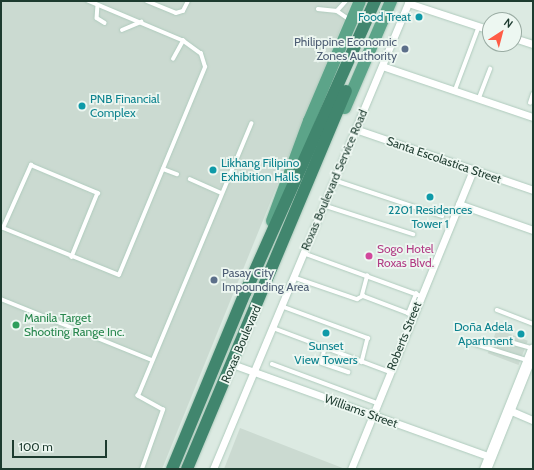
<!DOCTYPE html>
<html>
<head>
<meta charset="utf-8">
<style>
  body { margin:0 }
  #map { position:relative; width:534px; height:470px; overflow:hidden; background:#dceae2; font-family:Cabin,sans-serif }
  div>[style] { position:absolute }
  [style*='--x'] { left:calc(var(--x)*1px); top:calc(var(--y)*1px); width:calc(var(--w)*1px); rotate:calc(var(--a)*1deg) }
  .built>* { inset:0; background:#cbdad1; transform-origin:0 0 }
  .roads { filter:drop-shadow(0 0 1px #afcbbd) drop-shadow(0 0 1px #afcbbd) }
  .service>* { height:3.5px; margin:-1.75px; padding:0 1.75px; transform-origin:1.75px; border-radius:1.75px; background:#fff }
  .minor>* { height:7px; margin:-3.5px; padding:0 3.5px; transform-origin:3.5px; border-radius:3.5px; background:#fff }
  .secondary>* { height:11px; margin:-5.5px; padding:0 5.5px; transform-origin:5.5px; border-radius:5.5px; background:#fff }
  .primary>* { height:12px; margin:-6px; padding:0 6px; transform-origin:6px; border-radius:6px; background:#5ca489 }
  .trunk>* { height:12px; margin:-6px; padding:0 6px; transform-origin:6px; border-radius:6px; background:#41866e }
  .dots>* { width:11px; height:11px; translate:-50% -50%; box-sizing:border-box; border:2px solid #edf7f1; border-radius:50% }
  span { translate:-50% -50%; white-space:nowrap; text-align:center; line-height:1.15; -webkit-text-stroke:3.5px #edf7f1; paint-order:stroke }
  .culture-label { font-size:12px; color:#0d838f }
  .right { translate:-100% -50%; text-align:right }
  .left { translate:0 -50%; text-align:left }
  .service-label { font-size:12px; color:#4e5e75 }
  .street-label { font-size:12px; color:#1d3b2f }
  .hotel-label { font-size:12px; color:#b23c85 }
  .leisure-label { font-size:12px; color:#27864d }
  .frame { position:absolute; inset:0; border:2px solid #1d3b2f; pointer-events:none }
  .north { position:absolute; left:482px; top:12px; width:40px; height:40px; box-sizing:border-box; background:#edf7f1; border:1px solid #9aaca3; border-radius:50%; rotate:36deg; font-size:11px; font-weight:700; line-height:16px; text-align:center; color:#1d3b2f }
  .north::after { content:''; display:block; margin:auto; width:14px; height:18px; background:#ff5c46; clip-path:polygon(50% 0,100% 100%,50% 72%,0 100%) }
  .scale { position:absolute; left:12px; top:440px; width:95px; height:18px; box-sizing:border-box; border:2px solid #1d3b2f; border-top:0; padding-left:5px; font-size:12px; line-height:14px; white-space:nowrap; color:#1d3b2f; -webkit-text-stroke:3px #edf7f1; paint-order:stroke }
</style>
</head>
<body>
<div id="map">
  <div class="built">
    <div style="clip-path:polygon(1px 1px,352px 1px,162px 469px,1px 469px)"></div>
    <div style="left:497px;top:329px;width:33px;height:26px;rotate:21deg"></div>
    <div style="clip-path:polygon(240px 428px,345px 469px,224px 469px)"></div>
  </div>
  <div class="roads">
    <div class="service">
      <div style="--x:147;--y:1;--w:31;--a:22"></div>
      <div style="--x:176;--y:13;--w:7;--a:-16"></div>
      <div style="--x:183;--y:11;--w:11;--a:-63"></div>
      <div style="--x:98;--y:5;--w:13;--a:94"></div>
      <div style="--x:97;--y:18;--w:9;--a:32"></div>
      <div style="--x:318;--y:9;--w:19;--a:6"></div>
      <div style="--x:337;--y:11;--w:13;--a:-48"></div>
      <div style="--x:337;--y:11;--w:14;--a:34"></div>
      <div style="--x:122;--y:30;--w:21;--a:-23"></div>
      <div style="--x:173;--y:59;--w:21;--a:-61"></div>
      <div style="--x:455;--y:90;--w:68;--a:-69.4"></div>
      <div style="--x:479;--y:98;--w:31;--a:-69"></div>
      <div style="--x:530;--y:103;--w:9;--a:-72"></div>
      <div style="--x:163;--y:169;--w:15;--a:20"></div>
      <div style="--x:190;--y:179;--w:34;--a:24"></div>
      <div style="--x:334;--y:180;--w:114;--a:18.4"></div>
      <div style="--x:323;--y:205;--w:95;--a:17.9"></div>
      <div style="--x:1;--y:227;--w:127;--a:22.1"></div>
      <div style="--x:119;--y:275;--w:225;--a:-67.5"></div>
      <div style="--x:205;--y:67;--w:14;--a:-107"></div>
      <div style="--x:201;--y:54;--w:22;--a:-144"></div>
      <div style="--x:183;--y:41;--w:103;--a:-157.2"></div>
      <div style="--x:3;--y:228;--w:69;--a:-66"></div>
      <div style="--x:31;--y:165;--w:73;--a:22.7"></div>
      <div style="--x:98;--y:193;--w:69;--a:112.1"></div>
      <div style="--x:303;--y:253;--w:126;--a:20"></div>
      <div style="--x:293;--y:277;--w:68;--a:19"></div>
      <div style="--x:357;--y:299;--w:7;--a:-27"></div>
      <div style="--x:363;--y:296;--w:53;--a:20.8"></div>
      <div style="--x:362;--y:295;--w:20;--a:-75"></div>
      <div style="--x:1;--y:299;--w:163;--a:22"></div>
      <div style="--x:281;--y:306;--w:93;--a:20.2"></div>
      <div style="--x:368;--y:338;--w:25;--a:104"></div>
      <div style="--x:497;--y:310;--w:39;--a:21"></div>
      <div style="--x:408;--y:314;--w:22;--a:-68"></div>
      <div style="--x:273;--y:328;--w:125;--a:20.6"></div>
      <div style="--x:472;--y:343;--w:58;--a:17.2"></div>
      <div style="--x:514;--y:343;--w:18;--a:16"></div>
      <div style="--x:325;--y:348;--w:15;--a:101"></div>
      <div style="--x:322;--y:363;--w:28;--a:19"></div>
      <div style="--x:272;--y:364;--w:112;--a:20.4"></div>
      <div style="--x:142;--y:469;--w:63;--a:-70.4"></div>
      <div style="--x:163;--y:410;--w:29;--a:-151"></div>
      <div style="--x:138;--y:396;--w:295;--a:-67.4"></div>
    </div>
    <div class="minor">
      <div style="--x:408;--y:3;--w:86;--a:18.2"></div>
      <div style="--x:514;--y:38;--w:20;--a:18"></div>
      <div style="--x:382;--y:66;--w:159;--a:18.7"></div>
      <div style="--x:355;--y:129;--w:188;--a:18.9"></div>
      <div style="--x:459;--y:204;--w:78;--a:19.4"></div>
      <div style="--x:232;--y:364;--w:274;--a:19.8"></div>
      <div style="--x:509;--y:410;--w:26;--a:23"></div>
      <div style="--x:213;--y:469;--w:507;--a:-67.28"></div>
      <div style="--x:351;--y:469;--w:323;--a:-67.8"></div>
    </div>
    <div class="secondary">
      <div style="--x:485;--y:469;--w:129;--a:-68.2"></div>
    </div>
    <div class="primary">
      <div style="--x:345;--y:108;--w:116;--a:-66.7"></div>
      <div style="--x:272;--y:221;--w:107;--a:-69.7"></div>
      <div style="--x:309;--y:121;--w:130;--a:-67"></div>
    </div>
    <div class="trunk">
      <div style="--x:172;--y:469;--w:191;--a:-67.5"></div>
      <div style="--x:245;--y:293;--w:320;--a:-66"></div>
      <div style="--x:187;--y:469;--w:410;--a:-67.2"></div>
    </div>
  </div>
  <div class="dots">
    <div style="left:419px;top:17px;background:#0f9aa8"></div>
    <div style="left:405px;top:49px;background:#5c6f8a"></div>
    <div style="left:82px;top:106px;background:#0f9aa8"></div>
    <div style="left:213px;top:170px;background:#0f9aa8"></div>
    <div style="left:430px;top:197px;background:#0f9aa8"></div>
    <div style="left:369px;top:256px;background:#d1479c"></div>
    <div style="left:214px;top:280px;background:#5c6f8a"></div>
    <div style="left:16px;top:325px;background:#2e9e5b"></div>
    <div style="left:326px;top:333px;background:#0f9aa8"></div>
    <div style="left:521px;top:334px;background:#0f9aa8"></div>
  </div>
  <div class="culture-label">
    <span class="right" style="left:411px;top:17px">Food Treat</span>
    <span class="left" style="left:90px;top:106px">PNB Financial<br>Complex</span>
    <span class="left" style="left:221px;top:170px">Likhang Filipino<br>Exhibition Halls</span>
    <span style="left:430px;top:217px">2201 Residences<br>Tower 1</span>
    <span class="right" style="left:513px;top:334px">Doña Adela<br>Apartment</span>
    <span style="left:326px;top:353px">Sunset<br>View Towers</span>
  </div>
  <div class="service-label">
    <span class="right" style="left:397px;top:49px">Philippine Economic<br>Zones Authority</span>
    <span class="left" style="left:222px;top:280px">Pasay City<br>Impounding Area</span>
  </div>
  <div class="street-label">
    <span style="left:444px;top:160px;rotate:19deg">Santa Escolastica Street</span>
    <span style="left:334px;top:180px;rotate:-67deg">Roxas Boulevard Service Road</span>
    <span style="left:404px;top:336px;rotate:-68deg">Roberts Street</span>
    <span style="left:241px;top:344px;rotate:-67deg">Roxas Boulevard</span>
    <span style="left:361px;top:411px;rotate:20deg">Williams Street</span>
  </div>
  <div class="hotel-label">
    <span class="left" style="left:377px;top:256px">Sogo Hotel<br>Roxas Blvd.</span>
  </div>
  <div class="leisure-label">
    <span class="left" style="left:24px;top:325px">Manila Target<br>Shooting Range Inc.</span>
  </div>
  <div class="frame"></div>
  <div class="north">N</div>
  <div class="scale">100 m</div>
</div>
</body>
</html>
